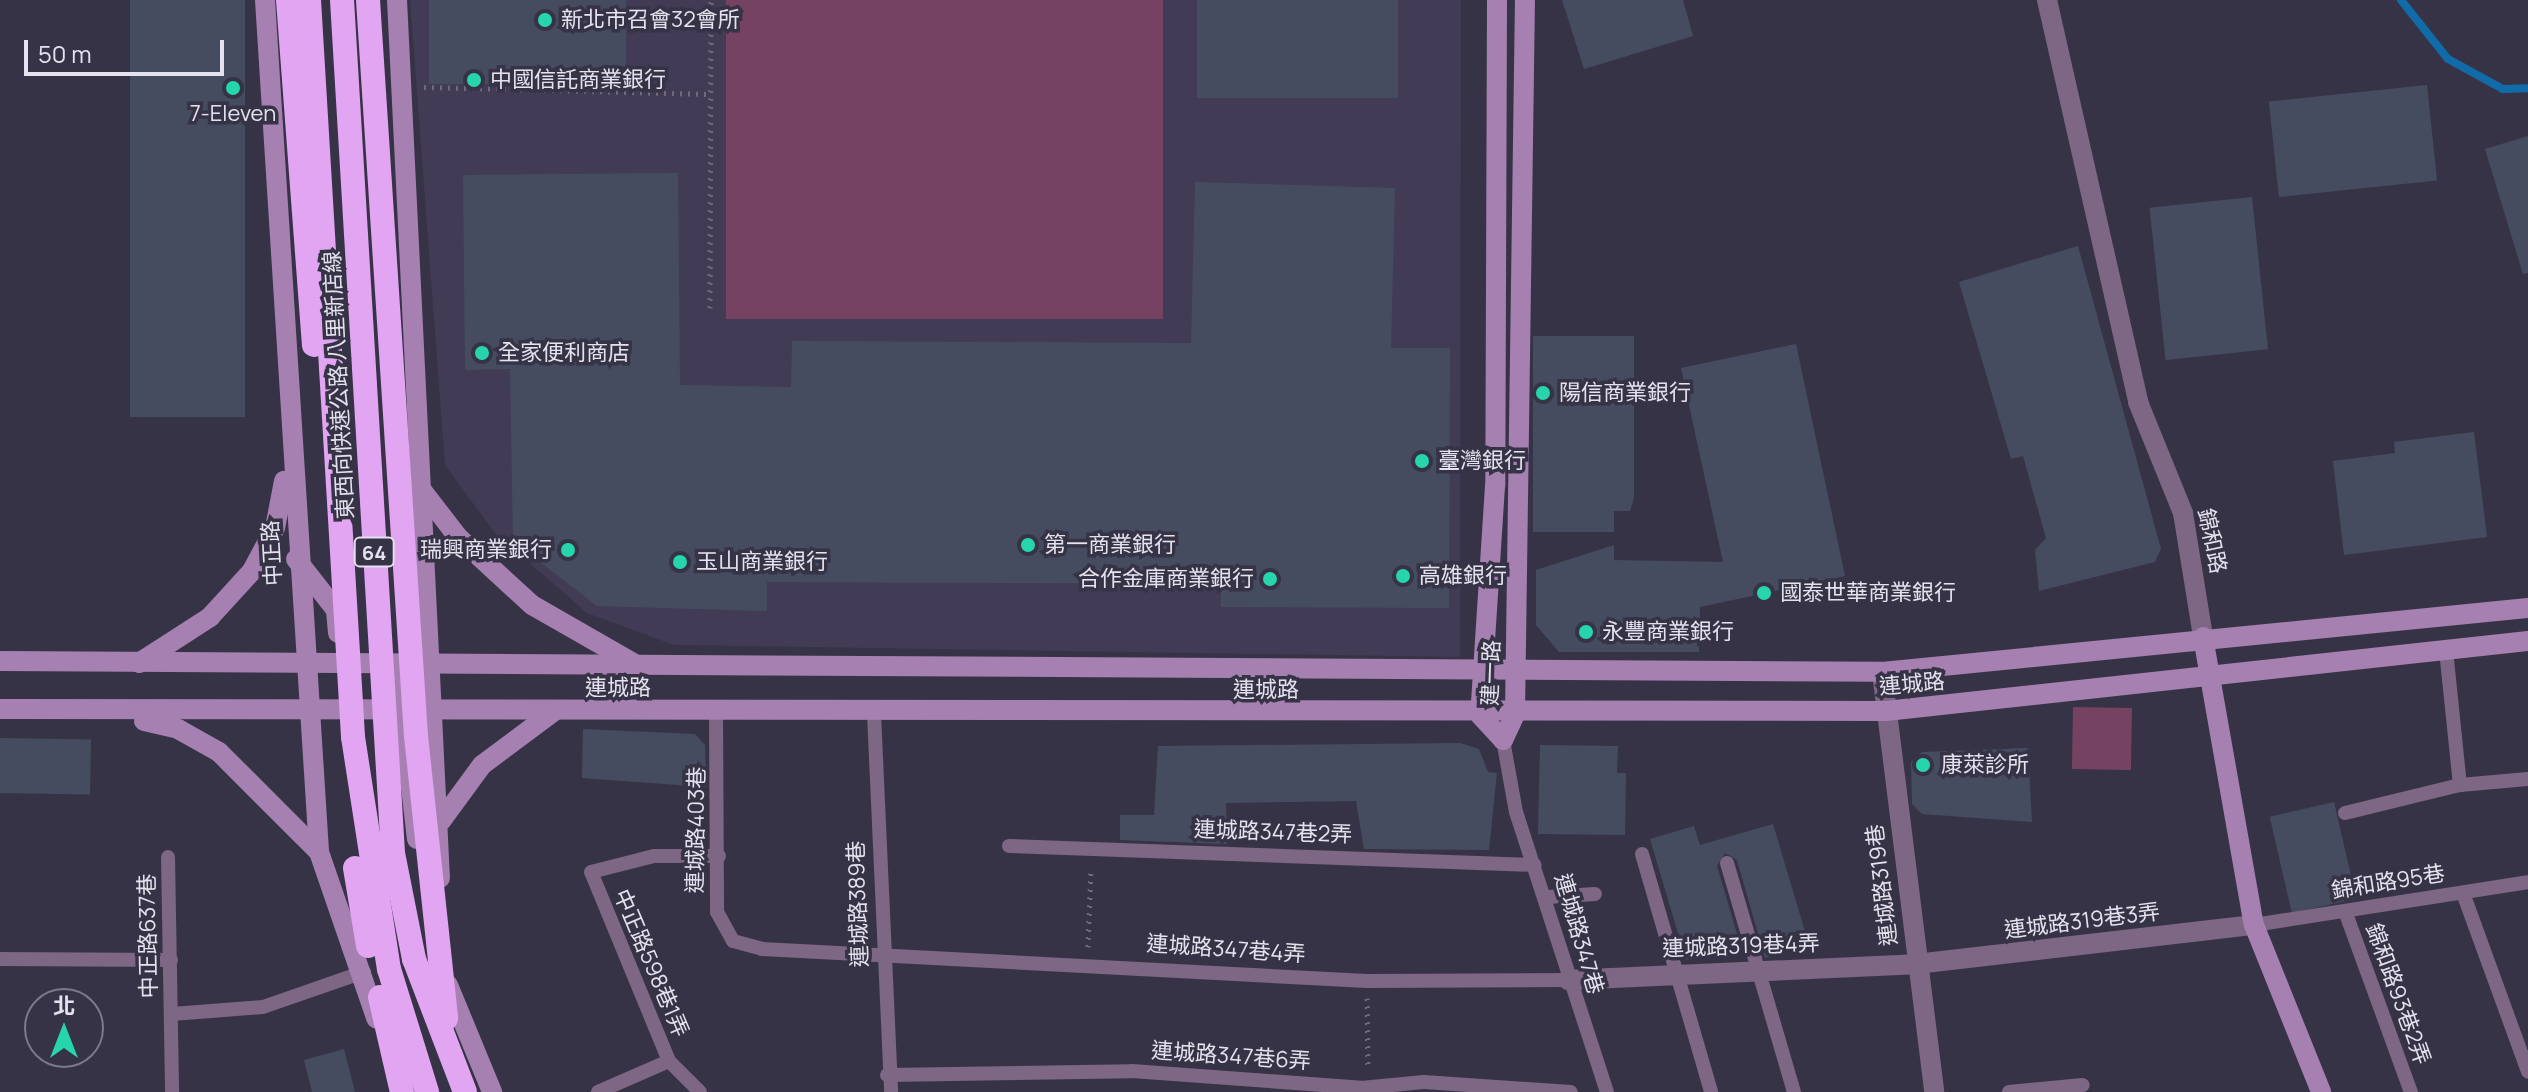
<!DOCTYPE html>
<html>
<head>
<meta charset="utf-8">
<style>
  body { margin:0 }
  #map { position:relative; width:2528px; height:1092px; overflow:hidden; background:#373346; font-family:Manrope,"Noto Sans TC",sans-serif }
  div>[style] { position:absolute }
  [style*='--x'] { left:calc(var(--x)*1px); top:calc(var(--y)*1px); width:calc(var(--w)*1px); rotate:calc(var(--a)*1deg) }
  .built>* { inset:0; background:#413b55 }
  .green>* { inset:0; background:#764262; transform-origin:0 0 }
  .stream>* { height:8px; margin:-4px; padding:0 4px; transform-origin:4px; border-radius:4px; background:#106ba8 }
  .building>* { inset:0; background:#464c60; transform-origin:0 0 }
  .path>* { height:5px; margin-top:-2.5px; transform-origin:0; background:repeating-linear-gradient(90deg,#6e6a7b 0 2px,transparent 0 8px) }
  .lane>* { height:14px; margin:-7px; padding:0 7px; transform-origin:7px; border-radius:7px; background:#7e6685 }
  .street>* { height:20px; margin:-10px; padding:0 10px; transform-origin:10px; border-radius:10px; background:#7e6685 }
  .secondary>* { height:20px; margin:-10px; padding:0 10px; transform-origin:10px; border-radius:10px; background:#a680b1 }
  .highway>* { height:24px; margin:-12px; padding:0 12px; transform-origin:12px; border-radius:12px; background:#e1a5f2 }
  .dots>* { width:22px; height:22px; translate:-50% -50%; box-sizing:border-box; border:4px solid #373346; border-radius:50% }
  span { translate:-50% -50%; white-space:nowrap; text-align:center; line-height:1.15; -webkit-text-stroke:7px #373346; paint-order:stroke }
  .shield-label span { padding:2px 6px; background:#373346; border:2px solid; border-radius:6px; -webkit-text-stroke-width:0 }
  .shield-label { font-size:20px; color:#e4e2ee; font-weight:700 }
  .poi-label { font-size:22px; color:#e4e2ee }
  .left { translate:0 -50%; text-align:left }
  .right { translate:-100% -50%; text-align:right }
  .street-label { font-size:22px; color:#e4e2ee }
  .north { position:absolute; left:24px; top:988px; width:80px; height:80px; box-sizing:border-box; background:#373346; border:2px solid #7c7989; border-radius:50%; rotate:0deg; font-size:22px; font-weight:700; line-height:32px; text-align:center; color:#e4e2ee }
  .north::after { content:''; display:block; margin:auto; width:28px; height:36px; background:#27d5ad; clip-path:polygon(50% 0,100% 100%,50% 72%,0 100%) }
  .scale { position:absolute; left:24px; top:40px; width:200px; height:36px; box-sizing:border-box; border:4px solid #e4e2ee; border-top:0; padding-left:10px; font-size:24px; line-height:28px; white-space:nowrap; color:#e4e2ee; -webkit-text-stroke:6px #373346; paint-order:stroke }
</style>
</head>
<body>
<div id="map">
  <div class="built">
    <div style="clip-path:polygon(410px 0,1461px 0,1460px 657px,674px 645px,587px 613px,494px 532px,445px 465px)"></div>
  </div>
  <div class="green">
    <div style="left:726px;top:0;width:437px;height:319px"></div>
    <div style="left:2132px;top:708px;width:62px;height:59px;rotate:91deg"></div>
  </div>
  <div class="stream">
    <div style="--x:2401;--y:0;--w:75;--a:51.5"></div>
    <div style="--x:2448;--y:59;--w:63;--a:28.6"></div>
    <div style="--x:2503;--y:89;--w:25;--a:-2"></div>
  </div>
  <div class="building">
    <div style="left:130px;top:0;width:115px;height:417px"></div>
    <div style="left:429px;top:0;width:197px;height:84px"></div>
    <div style="left:1197px;top:0;width:201px;height:98px"></div>
    <div style="clip-path:polygon(1562px 0,1683px 0,1693px 36px,1584px 69px)"></div>
    <div style="left:2427px;top:85px;width:96px;height:159px;rotate:84deg"></div>
    <div style="clip-path:polygon(2528px 136px,2528px 273px,2523px 274px,2485px 149px)"></div>
    <div style="clip-path:polygon(678px 173px,680px 385px,791px 387px,792px 341px,1191px 343px,1195px 182px,1395px 188px,1391px 348px,1450px 348px,1449px 608px,1221px 607px,1221px 584px,767px 582px,767px 611px,597px 606px,513px 541px,510px 369px,465px 370px,463px 175px)"></div>
    <div style="left:2252px;top:197px;width:153px;height:103px;rotate:84deg"></div>
    <div style="clip-path:polygon(2078px 246px,2161px 549px,2155px 562px,2039px 591px,2035px 550px,2046px 538px,2023px 456px,2011px 459px,1959px 282px)"></div>
    <div style="clip-path:polygon(1533px 336px,1634px 336px,1634px 498px,1630px 511px,1614px 511px,1614px 532px,1533px 532px)"></div>
    <div style="clip-path:polygon(1796px 344px,1845px 576px,1700px 607px,1699px 652px,1559px 652px,1536px 625px,1536px 570px,1614px 545px,1614px 560px,1723px 562px,1681px 368px)"></div>
    <div style="clip-path:polygon(2474px 432px,2487px 537px,2344px 555px,2333px 461px,2395px 453px,2394px 442px)"></div>
    <div style="clip-path:polygon(583px 729px,695px 734px,705px 745px,706px 787px,582px 778px)"></div>
    <div style="left:0;top:738px;width:91px;height:55px;rotate:1deg"></div>
    <div style="clip-path:polygon(1460px 743px,1479px 749px,1488px 772px,1497px 773px,1489px 850px,1364px 849px,1356px 801px,1226px 803px,1227px 844px,1120px 840px,1120px 815px,1154px 815px,1158px 746px)"></div>
    <div style="clip-path:polygon(1540px 745px,1618px 746px,1617px 773px,1626px 773px,1625px 835px,1538px 834px)"></div>
    <div style="clip-path:polygon(2028px 748px,2032px 822px,1922px 814px,1912px 804px,1911px 762px,1922px 752px)"></div>
    <div style="left:2334px;top:802px;width:99px;height:66px;rotate:77deg"></div>
    <div style="clip-path:polygon(1773px 824px,1809px 945px,1765px 958px,1737px 860px,1725px 853px,1717px 866px,1740px 944px,1686px 960px,1650px 839px,1694px 826px,1700px 845px)"></div>
    <div style="clip-path:polygon(344px 1049px,355px 1092px,312px 1092px,304px 1060px)"></div>
  </div>
  <div class="path">
    <div style="--x:424;--y:87;--w:284;--a:1.4"></div>
    <div style="--x:710;--y:308;--w:308;--a:-89.8"></div>
    <div style="--x:1088;--y:947;--w:78;--a:-87.8"></div>
    <div style="--x:1367;--y:998;--w:70;--a:89.2"></div>
  </div>
  <div class="lane">
    <div style="--x:2446;--y:650;--w:136;--a:84.1"></div>
    <div style="--x:716;--y:711;--w:201;--a:89.7"></div>
    <div style="--x:717;--y:912;--w:33;--a:61"></div>
    <div style="--x:733;--y:941;--w:30;--a:15"></div>
    <div style="--x:762;--y:949;--w:606;--a:3.03"></div>
    <div style="--x:1367;--y:981;--w:201;--a:-0.3"></div>
    <div style="--x:874;--y:714;--w:378;--a:87.4"></div>
    <div style="--x:1503;--y:740;--w:73;--a:79.8"></div>
    <div style="--x:1516;--y:812;--w:294;--a:72"></div>
    <div style="--x:2345;--y:813;--w:118;--a:-13.7"></div>
    <div style="--x:2460;--y:785;--w:68;--a:-5"></div>
    <div style="--x:1009;--y:846;--w:526;--a:2.07"></div>
    <div style="--x:1642;--y:854;--w:248;--a:73.8"></div>
    <div style="--x:168;--y:857;--w:235;--a:89"></div>
    <div style="--x:1727;--y:863;--w:239;--a:73.7"></div>
    <div style="--x:2463;--y:893;--w:190;--a:70"></div>
    <div style="--x:1548;--y:897;--w:47;--a:-3.7"></div>
    <div style="--x:2345;--y:911;--w:193;--a:70"></div>
    <div style="--x:2254;--y:925;--w:277;--a:-8.9"></div>
    <div style="--x:0;--y:959;--w:171;--a:0.3"></div>
    <div style="--x:172;--y:1014;--w:91;--a:-4.4"></div>
    <div style="--x:263;--y:1007;--w:107;--a:-19.1"></div>
    <div style="--x:887;--y:1075;--w:245;--a:-0.9"></div>
    <div style="--x:1132;--y:1071;--w:230;--a:4.2"></div>
    <div style="--x:1361;--y:1088;--w:63;--a:-5.4"></div>
    <div style="--x:1424;--y:1082;--w:147;--a:3.9"></div>
    <div style="--x:598;--y:1092;--w:77;--a:-23.6"></div>
    <div style="--x:700;--y:1092;--w:44;--a:-135"></div>
    <div style="--x:669;--y:1061;--w:204;--a:-112.4"></div>
    <div style="--x:591;--y:872;--w:65;--a:-14.3"></div>
    <div style="--x:654;--y:856;--w:65;--a:0"></div>
    <div style="--x:2009;--y:1092;--w:74;--a:-5.4"></div>
  </div>
  <div class="street">
    <div style="--x:2047;--y:0;--w:412;--a:77.2"></div>
    <div style="--x:2138;--y:402;--w:120;--a:67.9"></div>
    <div style="--x:2183;--y:513;--w:126;--a:80.8"></div>
    <div style="--x:1882;--y:672;--w:423;--a:82.9"></div>
    <div style="--x:1568;--y:980;--w:348;--a:-2.6"></div>
    <div style="--x:1916;--y:964;--w:340;--a:-6.6"></div>
  </div>
  <div class="secondary">
    <div style="--x:265;--y:0;--w:854;--a:86.37"></div>
    <div style="--x:319;--y:852;--w:176;--a:71"></div>
    <div style="--x:397;--y:0;--w:879;--a:87.2"></div>
    <div style="--x:1497;--y:0;--w:486;--a:90.2"></div>
    <div style="--x:1495;--y:486;--w:229;--a:93.7"></div>
    <div style="--x:1480;--y:715;--w:34;--a:47"></div>
    <div style="--x:1503;--y:740;--w:29;--a:-65"></div>
    <div style="--x:1515;--y:714;--w:714;--a:-89.2"></div>
    <div style="--x:421;--y:489;--w:61;--a:52.4"></div>
    <div style="--x:458;--y:537;--w:100;--a:42.6"></div>
    <div style="--x:532;--y:605;--w:119;--a:29.8"></div>
    <div style="--x:296;--y:559;--w:65;--a:51.9"></div>
    <div style="--x:336;--y:610;--w:23;--a:85"></div>
    <div style="--x:2203;--y:637;--w:292;--a:80"></div>
    <div style="--x:2254;--y:925;--w:180;--a:68.1"></div>
    <div style="--x:0;--y:661;--w:1882;--a:0.33"></div>
    <div style="--x:1882;--y:672;--w:649;--a:-5.66"></div>
    <div style="--x:139;--y:663;--w:85;--a:-32.9"></div>
    <div style="--x:210;--y:617;--w:62;--a:-47.6"></div>
    <div style="--x:252;--y:571;--w:49;--a:-61.9"></div>
    <div style="--x:275;--y:528;--w:48;--a:-79.2"></div>
    <div style="--x:397;--y:664;--w:176;--a:83.5"></div>
    <div style="--x:0;--y:709;--w:1886;--a:0.06"></div>
    <div style="--x:1886;--y:711;--w:646;--a:-6.22"></div>
    <div style="--x:144;--y:721;--w:35;--a:13"></div>
    <div style="--x:178;--y:729;--w:47;--a:29.3"></div>
    <div style="--x:219;--y:752;--w:141;--a:45"></div>
    <div style="--x:441;--y:821;--w:69;--a:-53.8"></div>
    <div style="--x:482;--y:765;--w:89;--a:-36.7"></div>
    <div style="--x:448;--y:985;--w:116;--a:67.6"></div>
  </div>
  <div class="highway">
    <div style="--x:288;--y:0;--w:346;--a:85.7"></div>
    <div style="--x:309;--y:0;--w:738;--a:86.58"></div>
    <div style="--x:353;--y:737;--w:235;--a:81.2"></div>
    <div style="--x:389;--y:969;--w:129;--a:72.8"></div>
    <div style="--x:342;--y:0;--w:855;--a:86.58"></div>
    <div style="--x:393;--y:853;--w:108;--a:78.8"></div>
    <div style="--x:414;--y:959;--w:142;--a:69"></div>
    <div style="--x:368;--y:0;--w:738;--a:86.27"></div>
    <div style="--x:416;--y:736;--w:284;--a:83.9"></div>
    <div style="--x:355;--y:868;--w:79;--a:80.5"></div>
    <div style="--x:380;--y:997;--w:98;--a:77"></div>
  </div>
  <div class="dots">
    <div style="left:545px;top:20px;background:#27d5ad"></div>
    <div style="left:474px;top:80px;background:#27d5ad"></div>
    <div style="left:233px;top:88px;background:#27d5ad"></div>
    <div style="left:482px;top:353px;background:#27d5ad"></div>
    <div style="left:1543px;top:393px;background:#27d5ad"></div>
    <div style="left:1422px;top:461px;background:#27d5ad"></div>
    <div style="left:1028px;top:545px;background:#27d5ad"></div>
    <div style="left:568px;top:550px;background:#27d5ad"></div>
    <div style="left:680px;top:562px;background:#27d5ad"></div>
    <div style="left:1403px;top:576px;background:#27d5ad"></div>
    <div style="left:1270px;top:579px;background:#27d5ad"></div>
    <div style="left:1764px;top:593px;background:#27d5ad"></div>
    <div style="left:1586px;top:632px;background:#27d5ad"></div>
    <div style="left:1923px;top:765px;background:#27d5ad"></div>
  </div>
  <div class="shield-label">
    <span style="left:374px;top:552px">64</span>
  </div>
  <div class="poi-label">
    <span class="left" style="left:561px;top:20px">新北市召會32會所</span>
    <span class="left" style="left:490px;top:80px">中國信託商業銀行</span>
    <span style="left:233px;top:114px">7-Eleven</span>
    <span class="left" style="left:498px;top:353px">全家便利商店</span>
    <span class="left" style="left:1559px;top:393px">陽信商業銀行</span>
    <span class="left" style="left:1438px;top:461px">臺灣銀行</span>
    <span class="left" style="left:1044px;top:545px">第一商業銀行</span>
    <span class="right" style="left:552px;top:550px">瑞興商業銀行</span>
    <span class="left" style="left:696px;top:562px">玉山商業銀行</span>
    <span class="left" style="left:1419px;top:576px">高雄銀行</span>
    <span class="right" style="left:1254px;top:579px">合作金庫商業銀行</span>
    <span class="left" style="left:1780px;top:593px">國泰世華商業銀行</span>
    <span class="left" style="left:1602px;top:632px">永豐商業銀行</span>
    <span class="left" style="left:1941px;top:765px">康萊診所</span>
  </div>
  <div class="street-label">
    <span style="left:339px;top:385px;rotate:-93deg">東西向快速公路 八里新店線</span>
    <span style="left:2212px;top:541px;rotate:78deg">錦和路</span>
    <span style="left:272px;top:553px;rotate:-93deg">中正路</span>
    <span style="left:1491px;top:673px;rotate:-88deg">建一路</span>
    <span style="left:1912px;top:684px;rotate:-5deg">連城路</span>
    <span style="left:618px;top:688px">連城路</span>
    <span style="left:1266px;top:690px">連城路</span>
    <span style="left:696px;top:830px;rotate:-89deg">連城路403巷</span>
    <span style="left:1273px;top:832px;rotate:2deg">連城路347巷2弄</span>
    <span style="left:2388px;top:882px;rotate:-9deg">錦和路95巷</span>
    <span style="left:1882px;top:885px;rotate:-97deg">連城路319巷</span>
    <span style="left:858px;top:904px;rotate:-92deg">連城路389巷</span>
    <span style="left:2082px;top:921px;rotate:-7deg">連城路319巷3弄</span>
    <span style="left:1579px;top:934px;rotate:74deg">連城路347巷</span>
    <span style="left:148px;top:936px;rotate:-91deg">中正路637巷</span>
    <span style="left:1741px;top:946px;rotate:-2deg">連城路319巷4弄</span>
    <span style="left:1226px;top:949px;rotate:4deg">連城路347巷4弄</span>
    <span style="left:651px;top:963px;rotate:67deg">中正路598巷1弄</span>
    <span style="left:2398px;top:994px;rotate:70deg">錦和路93巷2弄</span>
    <span style="left:1231px;top:1056px;rotate:4deg">連城路347巷6弄</span>
  </div>
  <div class="north">北</div>
  <div class="scale">50 m</div>
</div>
</body>
</html>
